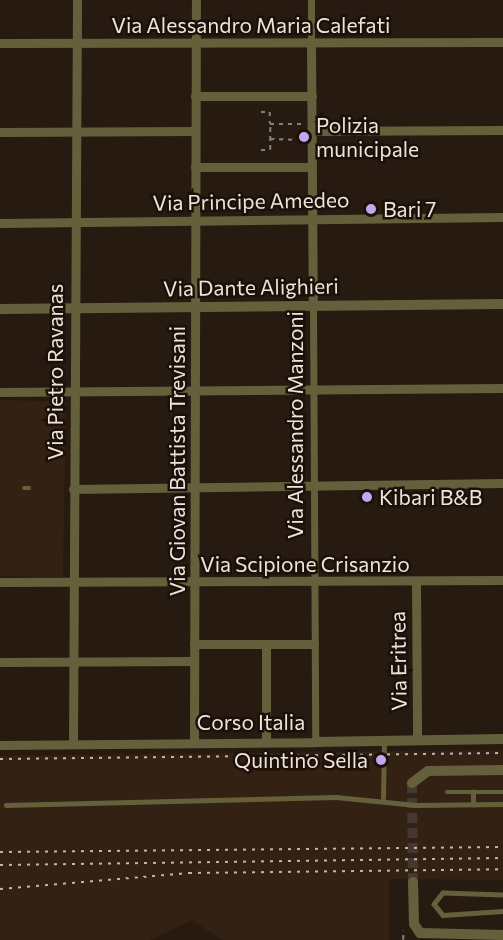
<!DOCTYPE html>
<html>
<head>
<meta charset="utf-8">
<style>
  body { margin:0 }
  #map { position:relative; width:503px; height:940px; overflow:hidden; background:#271a11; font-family:Commissioner,sans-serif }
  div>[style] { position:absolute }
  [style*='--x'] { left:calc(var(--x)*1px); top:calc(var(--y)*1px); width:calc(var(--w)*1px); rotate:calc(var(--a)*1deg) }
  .built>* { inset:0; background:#332114; transform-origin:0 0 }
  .tertiary-tunnel>* { height:10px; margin-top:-5px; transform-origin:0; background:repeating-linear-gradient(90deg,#453830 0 10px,transparent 0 15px) }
  .path>* { height:1.5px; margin-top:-0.75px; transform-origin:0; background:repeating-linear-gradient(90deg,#8b8078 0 4.5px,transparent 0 9px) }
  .service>* { height:4.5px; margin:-2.25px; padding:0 2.25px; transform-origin:2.25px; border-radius:2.25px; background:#65603c }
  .pedestrian>* { height:7px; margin:-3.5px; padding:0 3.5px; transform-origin:3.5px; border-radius:3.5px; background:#65603c }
  .minor>* { height:9px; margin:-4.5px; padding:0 4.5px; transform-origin:4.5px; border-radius:4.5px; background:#65603c }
  .tertiary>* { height:10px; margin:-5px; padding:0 5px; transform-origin:5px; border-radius:5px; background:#65603c }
  .rail>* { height:2px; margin-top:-1px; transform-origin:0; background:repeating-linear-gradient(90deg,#c1b7b0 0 3px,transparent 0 9px) }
  .dots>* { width:16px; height:16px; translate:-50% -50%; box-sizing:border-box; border:3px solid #1d1008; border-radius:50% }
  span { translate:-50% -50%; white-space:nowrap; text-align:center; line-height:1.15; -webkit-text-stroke:5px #1d1008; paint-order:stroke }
  .street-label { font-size:21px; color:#ede4de }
  .poi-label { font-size:21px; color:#ede4de }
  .left { translate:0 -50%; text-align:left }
  .right { translate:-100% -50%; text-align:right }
</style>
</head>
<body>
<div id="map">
  <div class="built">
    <div style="left:0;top:400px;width:66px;height:176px;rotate:1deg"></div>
    <div style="clip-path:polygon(503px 750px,503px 880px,389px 879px,389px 940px,222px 940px,192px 920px,150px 940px,0 940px,0 756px)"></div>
  </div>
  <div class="tertiary-tunnel">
    <div style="--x:412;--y:783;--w:99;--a:89.4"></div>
  </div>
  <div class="path">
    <div style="--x:261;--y:112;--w:9;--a:0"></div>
    <div style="--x:270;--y:112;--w:12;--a:90"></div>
    <div style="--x:270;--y:124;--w:32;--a:0"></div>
    <div style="--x:270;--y:139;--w:32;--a:2"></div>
    <div style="--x:261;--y:150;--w:9;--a:0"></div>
    <div style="--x:270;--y:150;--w:25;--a:-90"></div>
    <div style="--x:403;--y:940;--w:9;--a:-90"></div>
  </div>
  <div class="service">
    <div style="--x:24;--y:488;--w:5;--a:0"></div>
    <div style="--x:447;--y:792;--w:26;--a:0"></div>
    <div style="--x:383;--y:798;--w:57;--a:-89"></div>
    <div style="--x:6;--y:805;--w:330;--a:-1.4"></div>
    <div style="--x:336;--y:797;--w:80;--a:5.7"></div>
    <div style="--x:416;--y:805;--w:87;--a:-0.7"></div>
    <div style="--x:473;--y:805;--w:13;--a:-90"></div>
    <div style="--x:473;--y:792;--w:30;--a:0"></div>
    <div style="--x:503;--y:895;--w:60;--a:-178.1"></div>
    <div style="--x:443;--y:893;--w:14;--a:129"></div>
    <div style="--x:434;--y:904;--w:14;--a:51"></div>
    <div style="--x:443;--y:915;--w:60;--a:-3.8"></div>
  </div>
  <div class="pedestrian">
    <div style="--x:311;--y:0;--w:43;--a:90"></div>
    <div style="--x:313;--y:306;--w:436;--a:89.7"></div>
  </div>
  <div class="minor">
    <div style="--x:0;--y:43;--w:503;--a:-0.11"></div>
    <div style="--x:311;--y:43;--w:263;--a:89.6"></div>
    <div style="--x:195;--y:96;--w:117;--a:0"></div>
    <div style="--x:312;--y:131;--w:191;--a:-0.3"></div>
    <div style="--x:0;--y:132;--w:195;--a:-0.3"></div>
    <div style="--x:195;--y:167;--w:117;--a:0"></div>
    <div style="--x:0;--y:223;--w:503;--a:-0.68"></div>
    <div style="--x:0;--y:392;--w:503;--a:-0.46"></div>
    <div style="--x:73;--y:489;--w:430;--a:-0.8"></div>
    <div style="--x:416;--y:581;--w:159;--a:89.6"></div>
    <div style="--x:0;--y:582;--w:503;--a:-0.23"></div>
    <div style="--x:194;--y:644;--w:120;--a:0"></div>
    <div style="--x:266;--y:644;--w:98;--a:90"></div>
    <div style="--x:0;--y:662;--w:194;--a:-0.3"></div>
    <div style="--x:194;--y:742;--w:742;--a:-89.85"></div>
    <div style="--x:73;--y:744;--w:744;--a:-89.69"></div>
    <div style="--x:0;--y:745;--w:315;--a:-0.5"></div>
  </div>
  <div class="tertiary">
    <div style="--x:0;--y:309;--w:503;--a:-0.57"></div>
    <div style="--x:315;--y:742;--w:188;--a:-0.9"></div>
    <div style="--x:412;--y:783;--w:20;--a:-37"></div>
    <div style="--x:428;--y:771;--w:75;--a:-0.8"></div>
    <div style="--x:413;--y:882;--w:42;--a:88.6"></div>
    <div style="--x:414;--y:924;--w:11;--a:56"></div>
    <div style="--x:420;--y:933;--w:83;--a:1.4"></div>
  </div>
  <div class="rail">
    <div style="--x:0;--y:759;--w:503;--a:-0.68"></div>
    <div style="--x:0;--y:852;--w:503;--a:-0.57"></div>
    <div style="--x:0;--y:865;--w:503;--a:-0.8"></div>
    <div style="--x:0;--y:889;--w:190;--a:-4.8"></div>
    <div style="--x:189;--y:873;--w:314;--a:-0.7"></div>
  </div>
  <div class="dots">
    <div style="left:304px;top:137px;background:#c2a8f3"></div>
    <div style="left:371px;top:209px;background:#c2a8f3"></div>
    <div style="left:367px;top:497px;background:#c2a8f3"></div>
    <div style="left:381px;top:760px;background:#c2a8f3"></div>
  </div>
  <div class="street-label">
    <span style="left:251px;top:25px">Via Alessandro Maria Calefati</span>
    <span style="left:251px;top:201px;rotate:-1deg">Via Principe Amedeo</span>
    <span style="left:251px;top:287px;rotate:-1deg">Via Dante Alighieri</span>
    <span style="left:55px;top:372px;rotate:-90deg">Via Pietro Ravanas</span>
    <span style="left:295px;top:425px;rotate:-90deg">Via Alessandro Manzoni</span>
    <span style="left:177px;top:461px;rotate:-90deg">Via Giovan Battista Trevisani</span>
    <span style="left:305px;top:564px">Via Scipione Crisanzio</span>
    <span style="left:398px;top:661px;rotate:-91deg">Via Eritrea</span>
    <span style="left:251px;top:722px">Corso Italia</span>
  </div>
  <div class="poi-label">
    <span class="left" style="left:316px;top:137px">Polizia<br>municipale</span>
    <span class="left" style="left:383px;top:209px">Bari 7</span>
    <span class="left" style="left:379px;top:497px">Kibari B&amp;B</span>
    <span class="right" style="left:368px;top:760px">Quintino Sella</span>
  </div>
</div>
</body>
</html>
